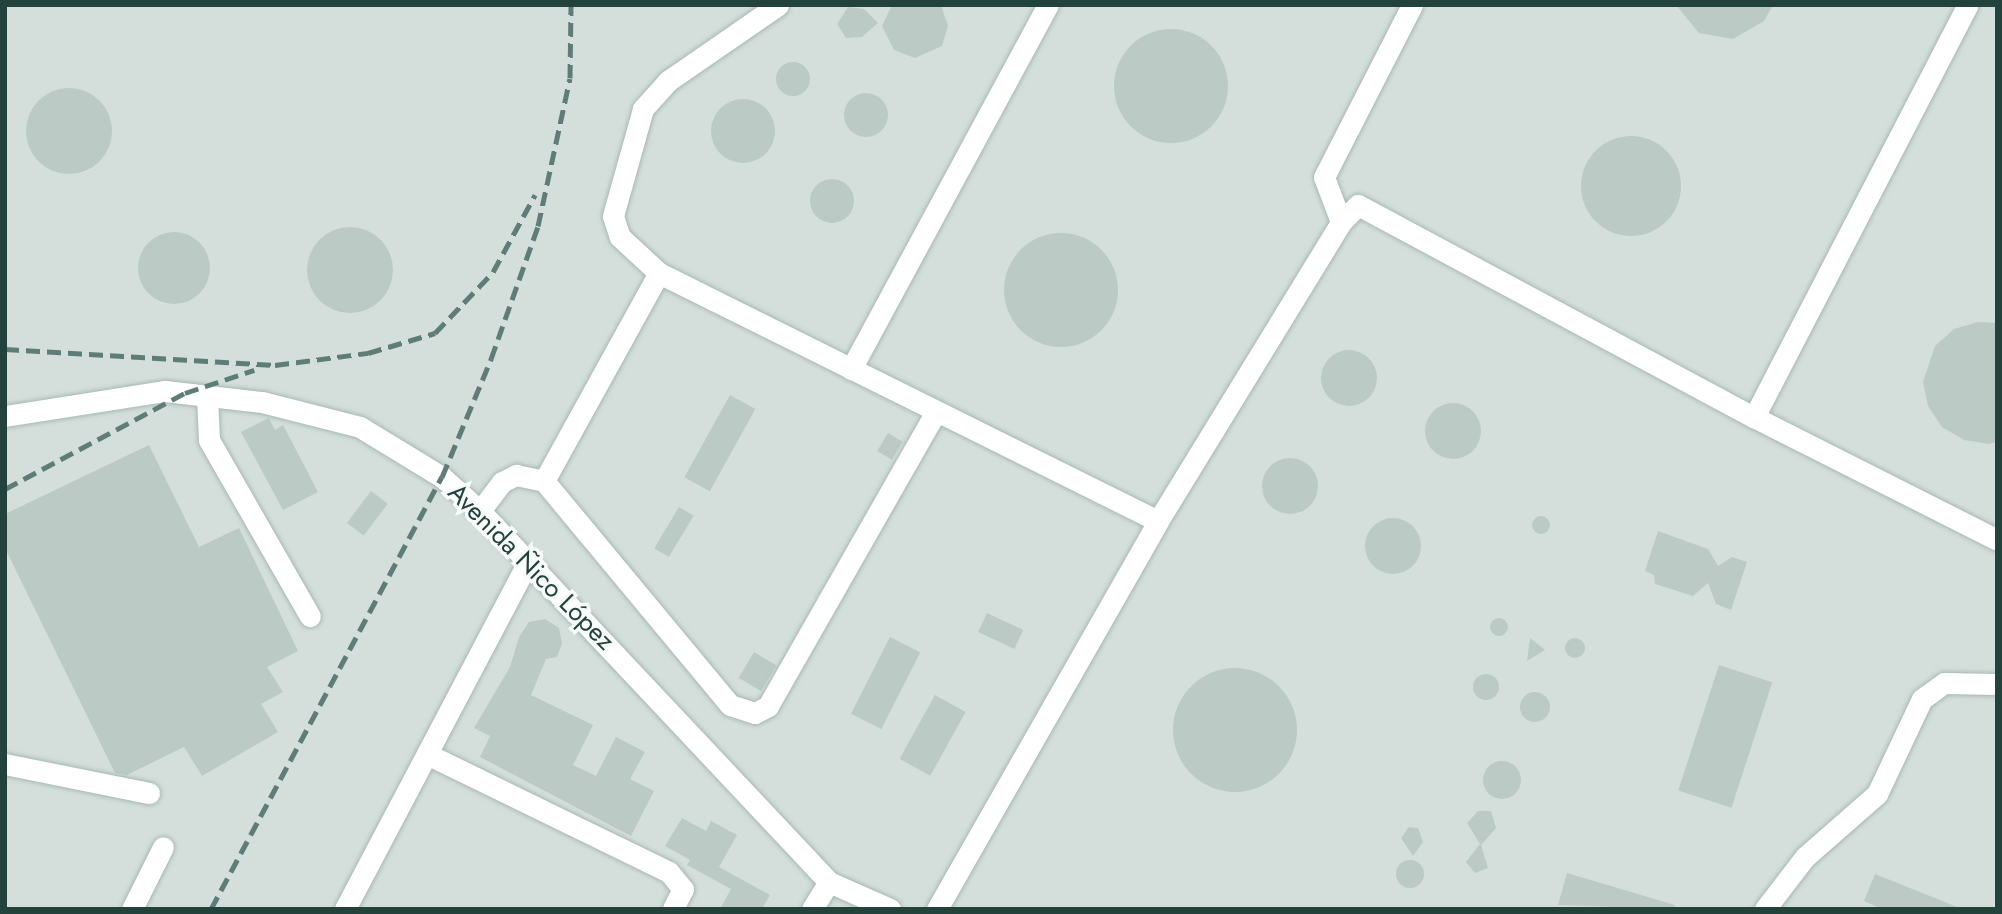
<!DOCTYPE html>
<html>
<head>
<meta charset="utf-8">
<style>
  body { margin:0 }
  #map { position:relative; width:2002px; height:914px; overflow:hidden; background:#e6efec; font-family:Jost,sans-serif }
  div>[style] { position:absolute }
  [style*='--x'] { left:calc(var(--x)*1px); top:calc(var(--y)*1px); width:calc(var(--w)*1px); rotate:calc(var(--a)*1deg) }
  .built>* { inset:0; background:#d4dfdb; transform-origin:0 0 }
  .building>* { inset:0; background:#bbcac5; transform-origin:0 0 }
  .round { border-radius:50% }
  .roads { filter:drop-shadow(0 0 2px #a8b8b4) drop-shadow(0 0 2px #a8b8b4) }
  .minor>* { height:21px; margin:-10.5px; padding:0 10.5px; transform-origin:10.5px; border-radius:10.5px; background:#fff }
  .rail>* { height:5px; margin-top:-2.5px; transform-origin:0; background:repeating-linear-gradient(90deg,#5f7d77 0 14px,transparent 0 21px) }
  span { translate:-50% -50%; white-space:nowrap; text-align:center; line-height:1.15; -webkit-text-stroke:7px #f7fbf9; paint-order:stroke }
  .street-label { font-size:26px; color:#24423c }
  .frame { position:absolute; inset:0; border:7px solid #24423c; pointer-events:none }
</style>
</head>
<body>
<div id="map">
  <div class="built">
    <div style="left:5px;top:5px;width:1992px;height:904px"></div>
  </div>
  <div class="building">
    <div style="clip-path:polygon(892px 5px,941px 5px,948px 26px,942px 46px,915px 58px,894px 50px,882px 26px)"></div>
    <div style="clip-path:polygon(1676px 5px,1773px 5px,1764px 21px,1733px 39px,1699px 33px)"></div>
    <div style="clip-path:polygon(848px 7px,864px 9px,878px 23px,862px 37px,846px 38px,837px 24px)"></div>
    <div class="round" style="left:1114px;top:29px;width:114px;height:114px"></div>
    <div class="round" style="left:776px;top:62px;width:34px;height:34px"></div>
    <div class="round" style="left:26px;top:88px;width:86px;height:86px"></div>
    <div class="round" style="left:844px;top:93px;width:44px;height:44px"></div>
    <div class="round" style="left:711px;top:99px;width:64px;height:64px"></div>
    <div class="round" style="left:1581px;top:136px;width:100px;height:100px"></div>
    <div class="round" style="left:810px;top:179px;width:44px;height:44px"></div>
    <div class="round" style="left:307px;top:227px;width:86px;height:86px"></div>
    <div class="round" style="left:138px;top:232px;width:72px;height:72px"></div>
    <div class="round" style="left:1004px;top:233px;width:114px;height:114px"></div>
    <div style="clip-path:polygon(1978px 322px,1997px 323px,1997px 442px,1989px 444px,1964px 440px,1942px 427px,1928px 406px,1923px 382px,1935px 346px,1954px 329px)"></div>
    <div class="round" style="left:1321px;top:350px;width:56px;height:56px"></div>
    <div style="left:730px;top:395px;width:29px;height:94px;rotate:29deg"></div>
    <div class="round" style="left:1425px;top:403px;width:56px;height:56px"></div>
    <div style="clip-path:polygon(269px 418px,275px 430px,283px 425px,318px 492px,283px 510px,241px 432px)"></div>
    <div style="left:888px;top:433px;width:17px;height:21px;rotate:31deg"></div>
    <div style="clip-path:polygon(149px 445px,199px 547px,239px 528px,298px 651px,267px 667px,283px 692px,261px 704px,278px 732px,202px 776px,184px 747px,127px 775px,115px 773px,5px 548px,5px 514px)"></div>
    <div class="round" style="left:1262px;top:458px;width:56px;height:56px"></div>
    <div style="left:371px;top:491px;width:21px;height:40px;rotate:37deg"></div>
    <div style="left:679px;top:507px;width:17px;height:48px;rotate:31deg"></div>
    <div class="round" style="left:1532px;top:516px;width:18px;height:18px"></div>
    <div class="round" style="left:1365px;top:518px;width:56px;height:56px"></div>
    <div style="clip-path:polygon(1658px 531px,1708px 549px,1718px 566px,1732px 557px,1747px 562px,1731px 610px,1716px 604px,1708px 583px,1693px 596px,1655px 584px,1654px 575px,1645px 571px)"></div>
    <div style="left:987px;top:613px;width:40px;height:21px;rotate:25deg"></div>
    <div class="round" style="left:1490px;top:618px;width:18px;height:18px"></div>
    <div style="clip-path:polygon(545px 619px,559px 628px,562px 643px,557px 657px,546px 659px,531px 695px,593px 725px,573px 765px,596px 776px,616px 737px,645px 752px,630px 779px,654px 791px,631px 836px,480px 757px,490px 736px,474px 728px,510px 667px,519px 637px,529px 622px)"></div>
    <div style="left:890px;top:637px;width:34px;height:86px;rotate:27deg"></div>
    <div class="round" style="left:1565px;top:638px;width:20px;height:20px"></div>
    <div style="clip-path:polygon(1530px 638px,1545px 650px,1527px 661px)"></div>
    <div style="left:754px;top:652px;width:26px;height:30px;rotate:31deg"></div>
    <div style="left:1719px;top:665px;width:56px;height:132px;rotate:18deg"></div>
    <div class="round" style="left:1173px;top:668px;width:124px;height:124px"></div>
    <div class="round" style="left:1473px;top:674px;width:26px;height:26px"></div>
    <div class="round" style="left:1520px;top:692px;width:30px;height:30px"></div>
    <div style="left:935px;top:695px;width:35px;height:73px;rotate:29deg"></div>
    <div class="round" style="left:1483px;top:761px;width:38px;height:38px"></div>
    <div style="clip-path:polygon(1478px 811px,1491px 811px,1496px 828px,1481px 845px,1488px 868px,1475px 873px,1466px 862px,1480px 844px,1467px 823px)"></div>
    <div style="clip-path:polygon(682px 818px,706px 831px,711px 821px,737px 835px,719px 867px,770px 895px,762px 909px,720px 909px,731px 889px,687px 865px,690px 860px,665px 846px)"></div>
    <div style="clip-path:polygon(1418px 828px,1423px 842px,1413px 856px,1401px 838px,1409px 827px)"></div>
    <div class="round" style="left:1396px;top:860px;width:28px;height:28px"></div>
    <div style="clip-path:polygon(1567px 873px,1675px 905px,1674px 909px,1558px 905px)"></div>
    <div style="clip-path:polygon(1875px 874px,1960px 908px,1959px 909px,1882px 909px,1864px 901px)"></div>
  </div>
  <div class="roads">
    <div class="minor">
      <div style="--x:778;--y:5;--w:134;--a:145.4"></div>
      <div style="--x:668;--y:81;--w:38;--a:132"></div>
      <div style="--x:643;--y:109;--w:111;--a:105.7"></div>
      <div style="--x:613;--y:216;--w:22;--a:72"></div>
      <div style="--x:620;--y:237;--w:53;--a:42.7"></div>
      <div style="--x:659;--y:273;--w:557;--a:26.43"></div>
      <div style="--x:1341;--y:222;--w:48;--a:-110.7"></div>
      <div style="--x:1324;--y:177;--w:193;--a:-62.9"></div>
      <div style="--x:851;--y:369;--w:414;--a:-61.6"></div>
      <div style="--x:207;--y:396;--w:44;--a:87.4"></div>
      <div style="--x:209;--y:440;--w:203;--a:60.2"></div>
      <div style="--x:5;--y:416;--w:162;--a:-8.9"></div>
      <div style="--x:165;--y:391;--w:98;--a:6.5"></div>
      <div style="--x:262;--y:402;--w:101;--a:14.3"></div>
      <div style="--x:360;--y:427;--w:96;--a:31.4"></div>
      <div style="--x:442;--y:477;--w:51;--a:41.8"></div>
      <div style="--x:480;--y:511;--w:509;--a:46.75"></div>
      <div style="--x:829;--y:882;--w:67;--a:23.9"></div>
      <div style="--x:1754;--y:417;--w:464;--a:-62.6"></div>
      <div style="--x:544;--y:481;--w:238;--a:-61.1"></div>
      <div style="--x:480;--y:511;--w:36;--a:-53"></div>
      <div style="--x:502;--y:482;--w:16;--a:-27"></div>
      <div style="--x:516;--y:475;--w:29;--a:12"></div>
      <div style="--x:544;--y:481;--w:291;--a:50.3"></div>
      <div style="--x:730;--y:705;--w:26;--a:18"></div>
      <div style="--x:755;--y:713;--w:15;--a:-28"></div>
      <div style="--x:768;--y:706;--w:339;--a:-60.3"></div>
      <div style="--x:429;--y:755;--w:267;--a:26"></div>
      <div style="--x:669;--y:872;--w:22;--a:51"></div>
      <div style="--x:683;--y:889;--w:22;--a:117"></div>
      <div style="--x:5;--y:764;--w:147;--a:11.4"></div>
      <div style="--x:132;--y:909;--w:69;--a:-63.4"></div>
      <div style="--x:345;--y:909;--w:392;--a:-62.2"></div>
      <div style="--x:812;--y:909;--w:32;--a:-58"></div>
      <div style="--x:937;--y:909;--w:447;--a:-60.3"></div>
      <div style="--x:1158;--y:521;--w:351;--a:-58.5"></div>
      <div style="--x:1341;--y:222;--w:24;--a:-45"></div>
      <div style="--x:1358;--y:205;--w:449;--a:28.2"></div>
      <div style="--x:1754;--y:417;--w:272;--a:26.8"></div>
      <div style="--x:1765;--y:909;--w:66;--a:-52.4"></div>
      <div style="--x:1805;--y:857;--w:96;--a:-41.2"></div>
      <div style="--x:1877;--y:794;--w:105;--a:-64.7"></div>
      <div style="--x:1922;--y:699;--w:27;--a:-36"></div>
      <div style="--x:1944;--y:683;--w:53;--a:1.1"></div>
    </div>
  </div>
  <div class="rail">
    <div style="--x:5;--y:349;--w:270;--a:3.4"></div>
    <div style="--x:275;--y:365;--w:94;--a:-7.4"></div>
    <div style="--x:368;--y:353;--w:70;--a:-16.6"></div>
    <div style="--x:435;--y:333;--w:84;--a:-46.4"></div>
    <div style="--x:493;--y:272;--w:88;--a:-61.4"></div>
    <div style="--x:5;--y:489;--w:204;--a:-28.1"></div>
    <div style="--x:185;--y:393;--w:73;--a:-18.4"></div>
    <div style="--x:211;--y:909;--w:490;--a:-61.9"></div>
    <div style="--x:442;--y:477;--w:128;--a:-67.4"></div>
    <div style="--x:491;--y:359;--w:141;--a:-70.5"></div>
    <div style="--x:538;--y:226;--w:151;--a:-77.8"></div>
    <div style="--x:570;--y:78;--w:73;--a:-89.2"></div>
  </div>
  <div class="street-label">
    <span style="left:531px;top:567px;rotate:45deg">Avenida Ñico López</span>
  </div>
  <div class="frame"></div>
</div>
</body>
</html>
